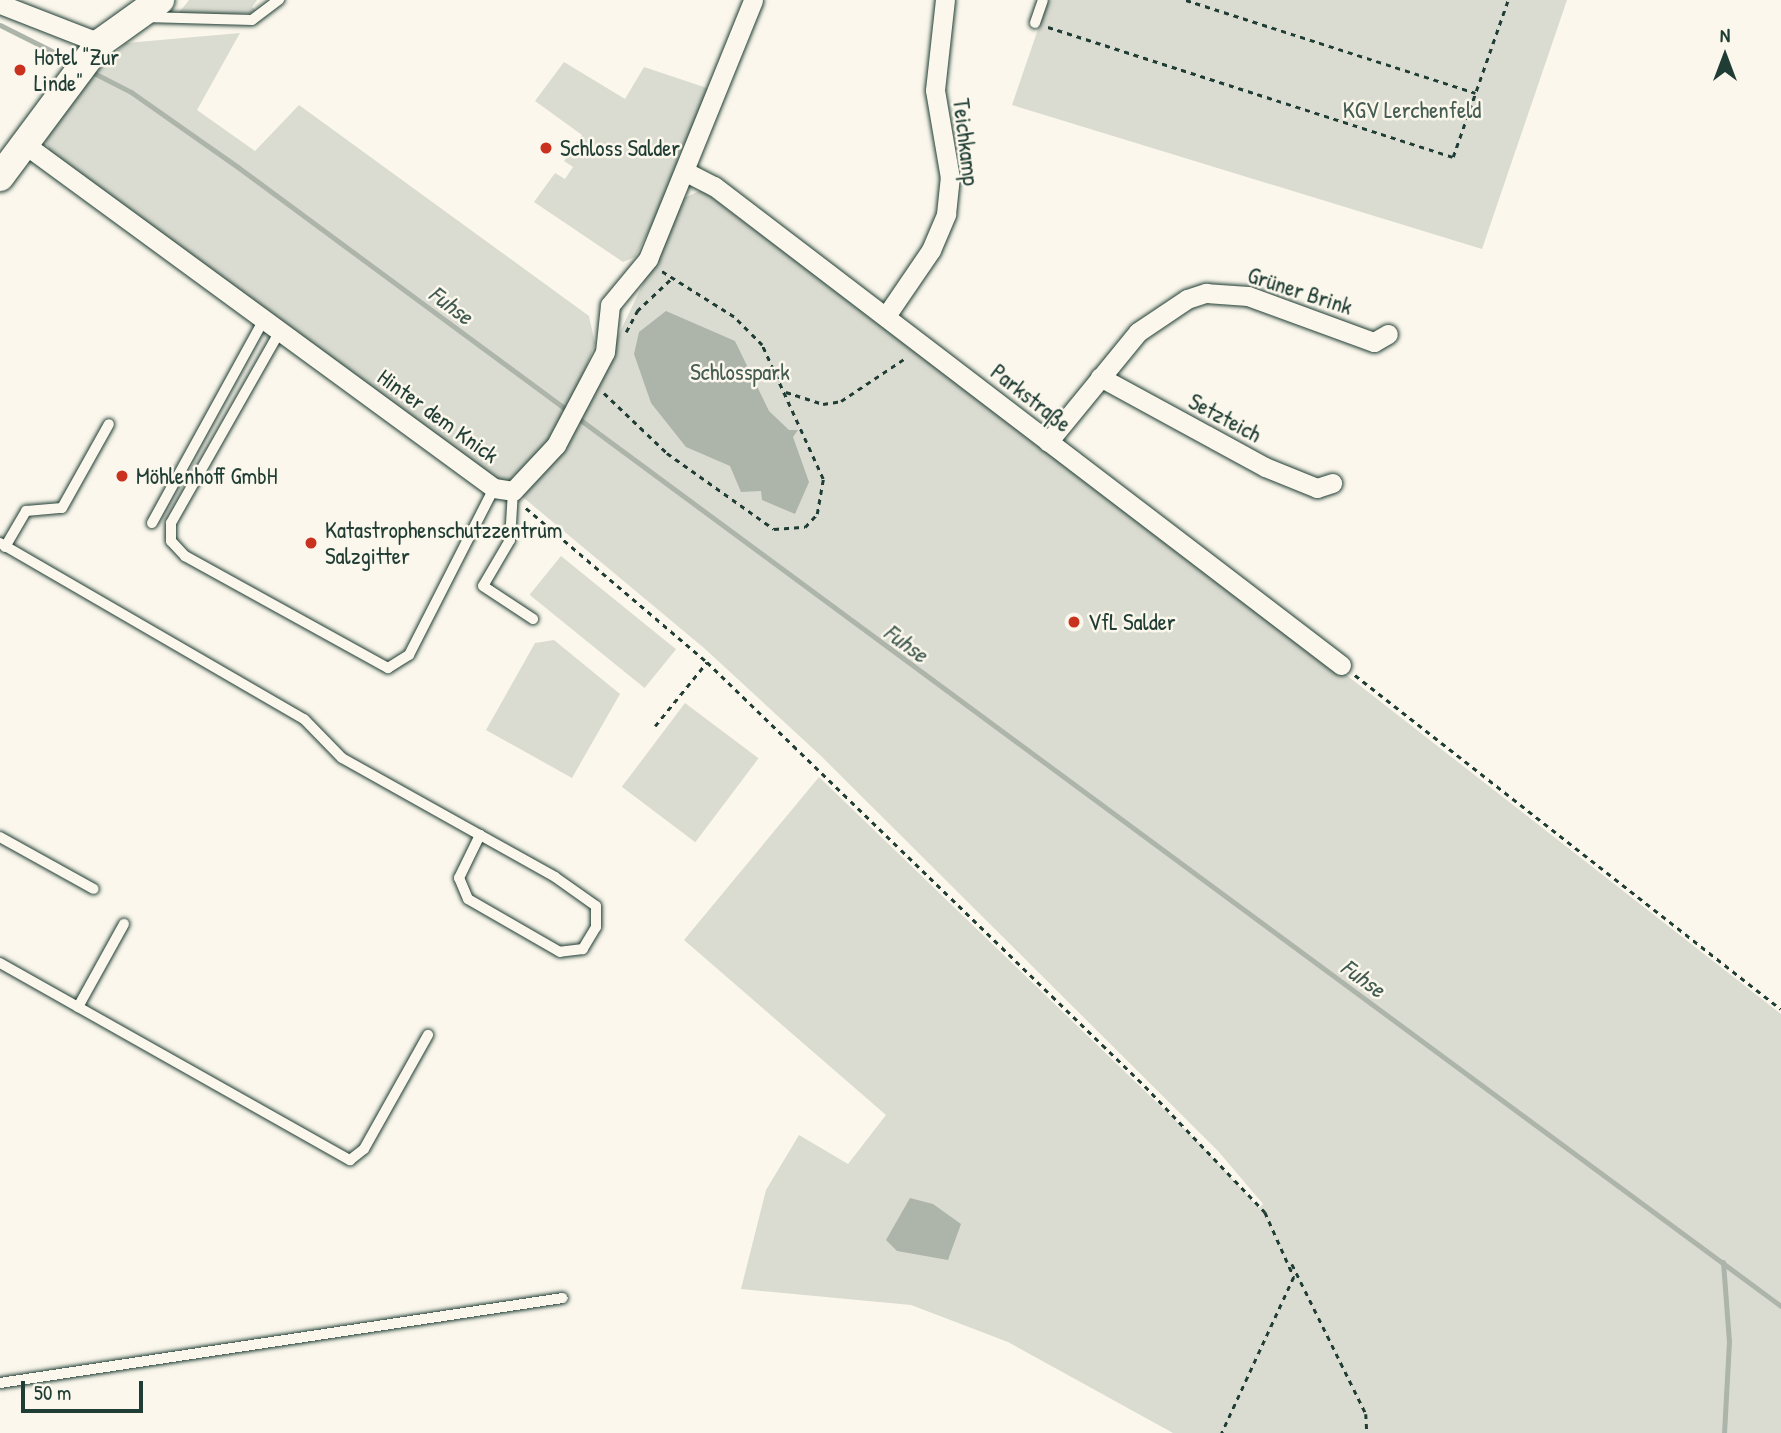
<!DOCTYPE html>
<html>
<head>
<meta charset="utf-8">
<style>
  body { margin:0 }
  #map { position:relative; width:1781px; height:1433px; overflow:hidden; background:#fbf7ec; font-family:"Patrick Hand",sans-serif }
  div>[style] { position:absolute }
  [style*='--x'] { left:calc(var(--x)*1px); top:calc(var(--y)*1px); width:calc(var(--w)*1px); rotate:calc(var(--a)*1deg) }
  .green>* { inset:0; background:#dbdcd1; transform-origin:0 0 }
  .water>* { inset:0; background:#adb4aa }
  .stream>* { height:5px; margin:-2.5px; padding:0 2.5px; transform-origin:2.5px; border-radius:2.5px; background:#adb4aa }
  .path>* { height:2.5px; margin-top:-1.25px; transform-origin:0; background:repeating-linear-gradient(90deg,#1f3d34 0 5px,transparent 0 10px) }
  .roads { filter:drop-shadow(0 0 2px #1f3d34) drop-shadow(0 0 2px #1f3d34) }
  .lane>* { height:10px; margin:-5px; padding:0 5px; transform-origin:5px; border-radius:5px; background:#fbf7ec }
  .street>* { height:19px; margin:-9.5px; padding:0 9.5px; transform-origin:9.5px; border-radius:9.5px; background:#fbf7ec }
  .secondary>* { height:28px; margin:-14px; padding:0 14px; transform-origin:14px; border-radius:14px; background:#fbf7ec }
  .dots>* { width:19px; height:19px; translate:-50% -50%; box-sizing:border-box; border:4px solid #fbf7ec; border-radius:50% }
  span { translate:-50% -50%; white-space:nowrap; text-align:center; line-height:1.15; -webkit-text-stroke:5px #fbf7ec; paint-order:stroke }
  .poi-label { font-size:23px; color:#1f3d34 }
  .left { translate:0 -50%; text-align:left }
  .park-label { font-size:23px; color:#455d53 }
  .street-label { font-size:23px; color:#1f3d34 }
  .water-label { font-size:24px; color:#425b52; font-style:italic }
  .north { position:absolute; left:1690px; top:21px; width:70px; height:70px; -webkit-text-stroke:5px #fbf7ec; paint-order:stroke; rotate:0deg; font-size:19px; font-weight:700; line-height:28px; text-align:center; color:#1f3d34 }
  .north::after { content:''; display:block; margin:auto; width:24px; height:32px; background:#1f3d34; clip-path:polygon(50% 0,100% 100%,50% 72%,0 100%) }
  .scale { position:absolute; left:21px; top:1381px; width:122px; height:32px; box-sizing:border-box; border:4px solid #1f3d34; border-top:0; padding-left:9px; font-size:21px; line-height:24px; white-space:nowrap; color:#1f3d34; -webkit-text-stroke:5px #fbf7ec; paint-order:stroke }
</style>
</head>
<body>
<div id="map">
  <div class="green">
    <div style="clip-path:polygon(189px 0,257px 0,252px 7px,258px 12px,174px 19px)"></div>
    <div style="clip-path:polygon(1048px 0,1567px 0,1482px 249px,1012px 105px)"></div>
    <div style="clip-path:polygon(240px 33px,197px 110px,255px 151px,299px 105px,589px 316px,595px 343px,574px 401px,535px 463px,504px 485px,50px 151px,45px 140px,91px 77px,126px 43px)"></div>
    <div style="clip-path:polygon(564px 62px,625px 99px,644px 67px,710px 89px,660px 210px,635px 257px,623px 262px,534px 202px,555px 173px,565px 179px,573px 167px,564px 161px,582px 135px,535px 101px)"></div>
    <div style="clip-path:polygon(702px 190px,1340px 670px,1781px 1014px,1781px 1433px,1173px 1433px,1008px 1342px,911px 1305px,741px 1289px,766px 1190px,799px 1135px,848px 1164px,886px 1115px,684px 940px,819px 777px,1203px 1147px,1259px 1208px,1263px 1204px,1218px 1151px,820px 755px,704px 648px,518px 493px,575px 426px,684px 198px)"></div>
    <div style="left:561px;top:556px;width:148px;height:50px;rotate:39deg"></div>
    <div style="clip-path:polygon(554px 640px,620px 694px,572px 778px,486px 730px,535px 643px)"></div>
    <div style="left:685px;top:703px;width:92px;height:105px;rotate:37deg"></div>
  </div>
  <div class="water">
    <div style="clip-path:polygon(666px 311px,735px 341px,769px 411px,789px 430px,798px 430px,793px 437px,809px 482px,795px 514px,762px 500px,761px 491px,741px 492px,730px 466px,686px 447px,651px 403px,634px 354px,639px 332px)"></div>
    <div style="clip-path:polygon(910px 1198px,933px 1204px,961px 1224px,948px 1260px,897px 1251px,886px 1240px)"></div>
  </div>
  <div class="stream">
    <div style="--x:0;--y:25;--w:83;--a:26.6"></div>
    <div style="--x:88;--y:70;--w:48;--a:27.1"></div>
    <div style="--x:131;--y:92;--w:132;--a:35.1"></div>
    <div style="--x:239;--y:168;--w:1916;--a:36.43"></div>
    <div style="--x:1723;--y:1262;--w:79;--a:85.7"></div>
    <div style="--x:1729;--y:1341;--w:92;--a:93.1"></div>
  </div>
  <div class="path">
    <div style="--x:1186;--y:0;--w:304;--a:17.8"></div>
    <div style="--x:1048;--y:27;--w:425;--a:17.8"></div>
    <div style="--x:1453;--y:157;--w:166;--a:-70.7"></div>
    <div style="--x:626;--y:332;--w:24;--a:-62"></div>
    <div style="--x:637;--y:311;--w:47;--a:-43.3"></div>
    <div style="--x:786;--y:392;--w:39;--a:18"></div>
    <div style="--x:823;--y:404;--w:18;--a:-9"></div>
    <div style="--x:841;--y:401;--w:79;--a:-33.7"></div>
    <div style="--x:604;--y:393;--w:87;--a:43.6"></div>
    <div style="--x:667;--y:453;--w:131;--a:35.4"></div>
    <div style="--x:774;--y:529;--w:31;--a:-4"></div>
    <div style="--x:805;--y:527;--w:18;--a:-47"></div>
    <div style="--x:817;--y:514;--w:36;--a:-80"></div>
    <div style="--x:823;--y:479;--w:147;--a:-114.5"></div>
    <div style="--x:762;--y:345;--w:40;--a:-135"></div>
    <div style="--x:734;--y:317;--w:86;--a:-147.8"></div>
    <div style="--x:526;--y:508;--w:238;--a:40.4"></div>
    <div style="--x:707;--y:662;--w:610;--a:44.07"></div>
    <div style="--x:1145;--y:1086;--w:174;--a:46.4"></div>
    <div style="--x:1265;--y:1212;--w:71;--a:66"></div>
    <div style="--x:1294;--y:1277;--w:172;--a:114.8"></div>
    <div style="--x:1355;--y:675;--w:541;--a:38.1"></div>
    <div style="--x:655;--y:726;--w:82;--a:-50.9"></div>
    <div style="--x:1292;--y:1264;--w:167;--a:63.7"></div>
    <div style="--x:1366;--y:1414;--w:19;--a:87"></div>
  </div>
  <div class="roads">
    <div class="lane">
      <div style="--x:145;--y:17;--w:107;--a:1.6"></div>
      <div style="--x:252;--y:20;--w:34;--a:-37"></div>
      <div style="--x:1035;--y:23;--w:24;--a:-71"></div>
      <div style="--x:280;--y:331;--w:221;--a:119.6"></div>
      <div style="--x:171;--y:523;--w:18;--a:90"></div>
      <div style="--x:171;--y:541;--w:21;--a:47"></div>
      <div style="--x:185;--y:556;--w:232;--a:28.9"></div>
      <div style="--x:388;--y:668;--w:25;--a:-32"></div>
      <div style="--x:409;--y:655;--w:187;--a:-63"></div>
      <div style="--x:513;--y:491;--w:49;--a:93.5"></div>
      <div style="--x:510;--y:540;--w:53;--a:120.4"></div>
      <div style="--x:483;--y:586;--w:60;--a:33.4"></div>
      <div style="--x:152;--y:523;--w:233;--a:-61.2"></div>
      <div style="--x:0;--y:543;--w:351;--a:30.1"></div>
      <div style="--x:304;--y:719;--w:54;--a:45.7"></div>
      <div style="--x:342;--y:758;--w:158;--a:29.2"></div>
      <div style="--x:480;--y:835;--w:86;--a:29.2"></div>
      <div style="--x:555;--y:877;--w:50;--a:35.3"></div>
      <div style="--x:596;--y:906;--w:21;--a:90"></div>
      <div style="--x:596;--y:927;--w:26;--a:121"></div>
      <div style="--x:583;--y:949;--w:23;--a:173"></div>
      <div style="--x:560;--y:952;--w:106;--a:-150.1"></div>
      <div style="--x:468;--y:899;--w:23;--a:-113"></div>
      <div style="--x:459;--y:878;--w:48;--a:-64"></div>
      <div style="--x:5;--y:547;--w:42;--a:-59.7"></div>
      <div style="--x:26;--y:511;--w:36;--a:-5"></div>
      <div style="--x:62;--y:508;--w:96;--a:-60.8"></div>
      <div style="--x:0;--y:837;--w:107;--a:29"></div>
      <div style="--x:0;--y:963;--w:402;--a:29.4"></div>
      <div style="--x:350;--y:1160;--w:18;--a:-38"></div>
      <div style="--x:364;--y:1149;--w:131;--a:-60.7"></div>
      <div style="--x:78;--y:1007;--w:95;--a:-61"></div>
      <div style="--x:0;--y:1383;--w:569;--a:-8.59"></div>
    </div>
    <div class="street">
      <div style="--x:0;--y:4;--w:107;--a:21.3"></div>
      <div style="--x:23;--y:143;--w:584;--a:36.22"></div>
      <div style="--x:494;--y:488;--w:19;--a:9"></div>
      <div style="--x:513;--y:491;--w:63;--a:-46.9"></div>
      <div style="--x:556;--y:445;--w:105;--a:-62.2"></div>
      <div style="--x:605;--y:352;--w:47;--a:-83.9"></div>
      <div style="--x:610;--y:305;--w:60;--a:-50.4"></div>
      <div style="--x:648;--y:259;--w:279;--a:-67.9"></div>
      <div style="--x:688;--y:173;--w:29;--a:27"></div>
      <div style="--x:714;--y:186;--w:789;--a:37.38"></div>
      <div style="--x:886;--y:316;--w:80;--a:-55.7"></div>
      <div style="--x:931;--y:250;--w:39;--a:-67"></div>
      <div style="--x:946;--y:214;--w:36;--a:-84"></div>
      <div style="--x:950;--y:178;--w:89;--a:-99.7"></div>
      <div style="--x:935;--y:90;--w:91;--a:-83.7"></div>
      <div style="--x:1100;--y:377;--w:188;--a:28.6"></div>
      <div style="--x:1265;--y:467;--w:56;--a:22"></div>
      <div style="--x:1317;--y:488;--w:16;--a:-18"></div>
      <div style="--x:1048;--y:442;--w:142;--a:-50.7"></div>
      <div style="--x:1138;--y:332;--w:59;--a:-34"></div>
      <div style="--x:1187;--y:299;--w:20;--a:-18"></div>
      <div style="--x:1206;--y:293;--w:42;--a:4.1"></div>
      <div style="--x:1248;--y:296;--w:134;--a:20.1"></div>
      <div style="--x:1374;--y:342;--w:16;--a:-30"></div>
    </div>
    <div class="secondary">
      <div style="--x:0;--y:177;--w:167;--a:-53.3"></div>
      <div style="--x:100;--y:43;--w:74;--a:-35.6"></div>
    </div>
  </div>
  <div class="dots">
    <div style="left:20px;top:70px;background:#c8321e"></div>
    <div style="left:546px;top:148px;background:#c8321e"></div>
    <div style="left:122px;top:476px;background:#c8321e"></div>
    <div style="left:311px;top:543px;background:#c8321e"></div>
    <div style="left:1074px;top:622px;background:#c8321e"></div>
  </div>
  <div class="poi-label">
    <span class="left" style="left:34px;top:70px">Hotel "Zur<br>Linde"</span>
    <span class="left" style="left:560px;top:148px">Schloss Salder</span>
    <span class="left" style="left:136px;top:476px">Möhlenhoff GmbH</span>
    <span class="left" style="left:325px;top:543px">Katastrophenschutzzentrum<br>Salzgitter</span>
    <span class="left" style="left:1088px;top:622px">VfL Salder</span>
  </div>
  <div class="park-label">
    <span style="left:1412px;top:110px">KGV Lerchenfeld</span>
    <span style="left:740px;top:372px">Schlosspark</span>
  </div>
  <div class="street-label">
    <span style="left:966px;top:142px;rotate:83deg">Teichkamp</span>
    <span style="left:1300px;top:291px;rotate:18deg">Grüner Brink</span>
    <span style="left:1031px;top:398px;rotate:38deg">Parkstraße</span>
    <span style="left:438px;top:416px;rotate:36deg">Hinter dem Knick</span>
    <span style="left:1225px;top:418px;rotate:28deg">Setzteich</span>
  </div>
  <div class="water-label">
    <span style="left:451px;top:305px;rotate:37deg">Fuhse</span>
    <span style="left:906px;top:643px;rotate:36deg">Fuhse</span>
    <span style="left:1363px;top:978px;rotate:36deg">Fuhse</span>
  </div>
  <div class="north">N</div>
  <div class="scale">50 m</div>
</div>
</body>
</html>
